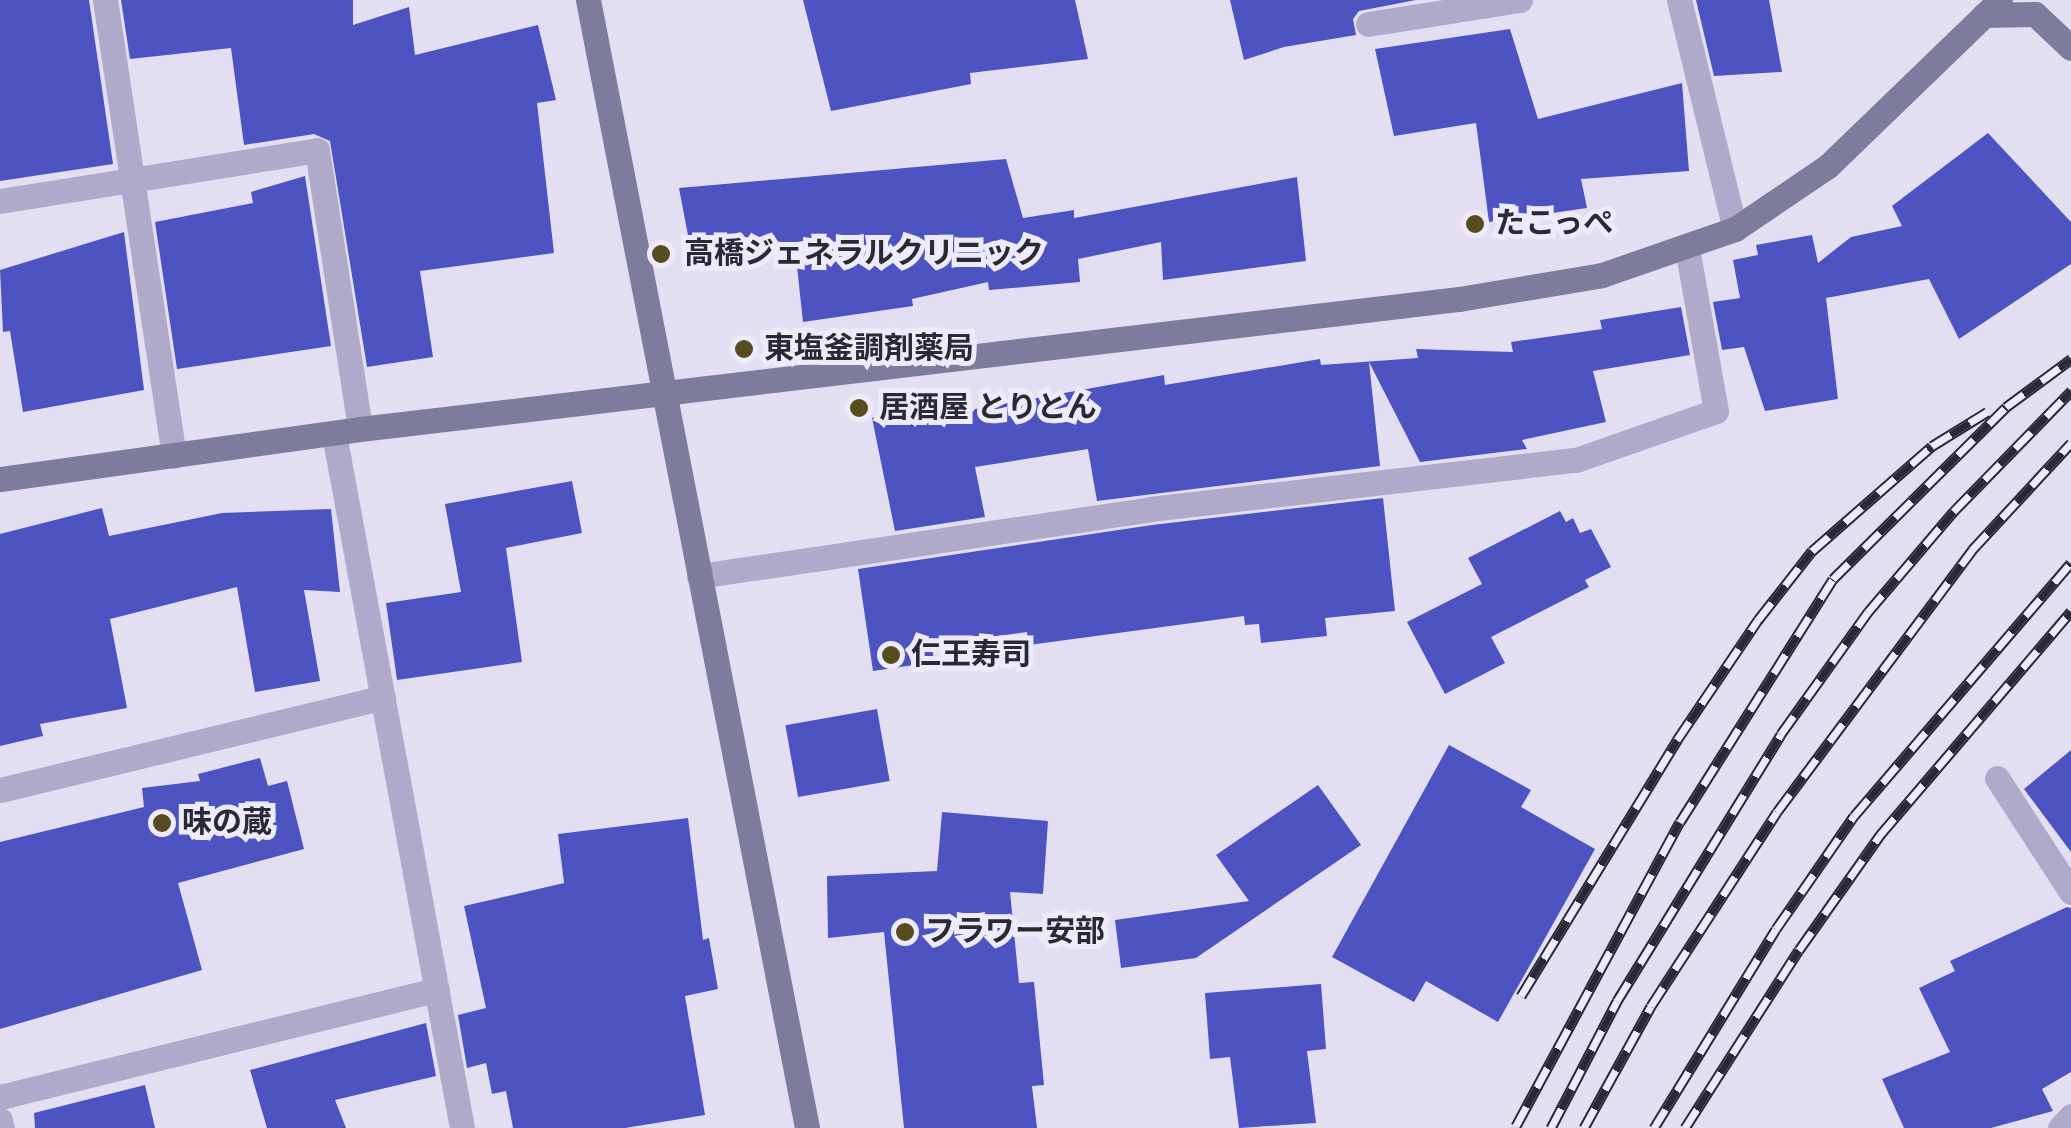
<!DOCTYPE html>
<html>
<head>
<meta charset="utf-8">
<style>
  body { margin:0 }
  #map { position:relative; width:2071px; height:1128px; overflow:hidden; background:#e3def2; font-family:"Varela Round","Noto Sans JP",sans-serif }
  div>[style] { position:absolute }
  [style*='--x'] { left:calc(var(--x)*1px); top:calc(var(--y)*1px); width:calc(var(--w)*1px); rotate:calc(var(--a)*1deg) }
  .building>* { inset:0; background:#4d53c1; transform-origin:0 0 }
  .street>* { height:25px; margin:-12.5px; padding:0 12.5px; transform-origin:12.5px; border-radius:12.5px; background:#afaaca }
  .secondary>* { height:25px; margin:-12.5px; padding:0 12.5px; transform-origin:12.5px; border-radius:12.5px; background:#7e7c9d }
  .rail>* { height:11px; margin-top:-5.5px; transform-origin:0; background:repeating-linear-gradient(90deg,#eeebf9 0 22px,#2a2a37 0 44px); box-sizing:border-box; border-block:2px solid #2a2a37 }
  .dots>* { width:28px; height:28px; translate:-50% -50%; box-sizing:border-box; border:5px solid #eeebf9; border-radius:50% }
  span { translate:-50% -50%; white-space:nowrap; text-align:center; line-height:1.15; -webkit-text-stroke:10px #eeebf9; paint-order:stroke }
  .poi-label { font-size:30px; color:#2a2a37; font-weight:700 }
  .left { translate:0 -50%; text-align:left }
</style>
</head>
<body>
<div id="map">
  <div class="building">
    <div style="clip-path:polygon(0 0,89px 0,113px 164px,0 181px)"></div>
    <div style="clip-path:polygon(121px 0,353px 0,353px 25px,409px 7px,415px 55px,538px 25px,556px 100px,537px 103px,554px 253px,420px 271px,433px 357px,367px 367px,330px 141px,314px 134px,244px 145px,231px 48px,130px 59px)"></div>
    <div style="clip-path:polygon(803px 0,1075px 0,1088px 59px,970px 73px,971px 84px,831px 111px)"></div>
    <div style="clip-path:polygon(1230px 0,1416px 0,1359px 11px,1353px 19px,1356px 35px,1284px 47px,1244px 60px)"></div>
    <div style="clip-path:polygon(1696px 0,1769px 0,1782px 72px,1714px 76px)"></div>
    <div style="clip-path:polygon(1510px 29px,1538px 119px,1682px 83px,1689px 171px,1581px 179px,1587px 208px,1489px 222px,1476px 123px,1394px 136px,1375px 49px)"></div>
    <div style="clip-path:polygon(1988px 133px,2071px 222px,2071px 264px,1959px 339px,1929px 279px,1826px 298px,1838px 399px,1765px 411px,1744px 347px,1722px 350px,1713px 302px,1740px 298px,1733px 260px,1758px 255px,1756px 245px,1812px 235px,1818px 263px,1851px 237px,1902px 226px,1892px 206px)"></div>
    <div style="clip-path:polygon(1006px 159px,1023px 218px,1074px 210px,1074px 218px,1297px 177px,1306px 261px,1163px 280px,1161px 242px,1078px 259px,1080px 282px,989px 290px,988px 282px,912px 299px,913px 306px,803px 322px,795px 248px,694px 267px,679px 188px)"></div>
    <div style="clip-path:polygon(305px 176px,331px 346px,177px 369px,155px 222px,253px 203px,251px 192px)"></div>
    <div style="clip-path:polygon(124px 232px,144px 390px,23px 412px,10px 331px,3px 332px,0 270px)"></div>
    <div style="clip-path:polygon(1681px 307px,1690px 355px,1593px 371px,1606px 422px,1522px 440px,1527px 449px,1420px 462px,1369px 362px,1380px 466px,1097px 501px,1088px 449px,975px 467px,985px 517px,895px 531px,872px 418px,962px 400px,964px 411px,1164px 375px,1165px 385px,1320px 359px,1321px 365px,1418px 358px,1416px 349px,1513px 352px,1511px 342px,1602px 329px,1600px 320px)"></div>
    <div style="clip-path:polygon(572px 481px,582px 533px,506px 548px,522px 662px,397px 680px,386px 603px,461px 592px,445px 504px)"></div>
    <div style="clip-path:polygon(1383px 498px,1395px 611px,1325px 618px,1327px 636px,1261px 643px,1259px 624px,1245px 625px,1244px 616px,1029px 645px,1027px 632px,932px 645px,934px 662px,873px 671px,858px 569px,1152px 525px)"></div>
    <div style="clip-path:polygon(102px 508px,109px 536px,222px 513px,331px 509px,340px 592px,304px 590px,320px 681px,255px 692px,237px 587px,110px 619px,127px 708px,40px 724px,43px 736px,0 746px,0 534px)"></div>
    <div style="clip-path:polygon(1560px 511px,1566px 522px,1573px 518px,1580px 533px,1591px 529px,1611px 567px,1585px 580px,1589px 587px,1491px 637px,1505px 663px,1445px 694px,1407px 622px,1482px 584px,1468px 558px)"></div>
    <div style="left:877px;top:709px;width:73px;height:93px;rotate:80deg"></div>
    <div style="clip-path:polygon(1449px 745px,1531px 790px,1521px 807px,1595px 849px,1498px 1022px,1426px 981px,1414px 1002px,1332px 957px)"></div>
    <div style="clip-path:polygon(2071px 750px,2071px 852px,2024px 789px)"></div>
    <div style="clip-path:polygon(260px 758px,268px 786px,287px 781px,304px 849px,178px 883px,202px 970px,0 1029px,0 842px,144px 807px,142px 788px,200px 781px,198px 774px)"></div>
    <div style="clip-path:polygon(1318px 785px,1361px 845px,1196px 958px,1121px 968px,1115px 920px,1249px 901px,1216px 855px)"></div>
    <div style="clip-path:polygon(942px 812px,1048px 821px,1043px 894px,1010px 892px,1019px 983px,1034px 982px,1044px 1085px,1032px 1086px,1037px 1128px,904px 1128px,884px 932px,828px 938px,827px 876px,937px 871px)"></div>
    <div style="clip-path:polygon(688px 818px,703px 940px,709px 938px,718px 989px,685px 996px,705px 1115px,625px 1128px,513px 1128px,506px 1091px,492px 1094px,486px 1063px,467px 1068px,458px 1015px,486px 1008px,464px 906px,564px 883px,558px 834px)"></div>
    <div style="clip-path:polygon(2067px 907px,2071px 908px,2071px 1072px,2042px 1089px,2053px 1111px,1991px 1128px,1904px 1128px,1882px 1079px,1950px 1052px,1919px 988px,1955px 971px,1950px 961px)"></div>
    <div style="clip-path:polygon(1321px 984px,1326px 1049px,1307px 1051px,1316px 1123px,1239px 1128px,1230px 1057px,1210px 1059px,1205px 993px)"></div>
    <div style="clip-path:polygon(426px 1023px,436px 1076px,335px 1100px,346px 1128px,267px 1128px,250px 1070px)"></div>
    <div style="clip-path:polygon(145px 1085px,155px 1128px,35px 1128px,34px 1113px)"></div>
  </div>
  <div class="street">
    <div style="--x:105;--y:0;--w:461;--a:81.4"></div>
    <div style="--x:1679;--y:0;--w:236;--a:76.3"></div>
    <div style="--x:1368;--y:24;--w:154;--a:-9"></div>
    <div style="--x:0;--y:201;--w:321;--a:-9.1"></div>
    <div style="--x:317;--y:150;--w:282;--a:81.2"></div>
    <div style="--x:334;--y:434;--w:706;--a:79.55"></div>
    <div style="--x:699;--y:576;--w:456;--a:-8.4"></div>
    <div style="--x:1150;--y:509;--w:429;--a:-6.6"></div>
    <div style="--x:1576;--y:460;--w:148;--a:-19.3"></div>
    <div style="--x:1716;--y:411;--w:165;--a:-100.1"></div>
    <div style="--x:1997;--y:778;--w:136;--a:57"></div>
    <div style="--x:0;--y:790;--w:394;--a:-13.6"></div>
    <div style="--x:0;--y:1097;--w:450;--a:-13.8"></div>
    <div style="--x:0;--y:1120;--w:8;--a:76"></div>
    <div style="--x:2060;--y:1128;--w:16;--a:-47"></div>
  </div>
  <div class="secondary">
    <div style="--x:588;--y:0;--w:1149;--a:79.01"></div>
    <div style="--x:1984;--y:15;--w:51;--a:-1.1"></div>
    <div style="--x:2035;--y:14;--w:50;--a:43.4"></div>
    <div style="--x:0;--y:479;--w:363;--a:-7.9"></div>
    <div style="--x:360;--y:429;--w:1107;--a:-6.75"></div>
    <div style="--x:1459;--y:299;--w:145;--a:-9.5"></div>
    <div style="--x:1602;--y:275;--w:141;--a:-19.1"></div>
    <div style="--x:1735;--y:229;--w:112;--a:-34.1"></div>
    <div style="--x:1828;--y:166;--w:239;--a:-44"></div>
  </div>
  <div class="rail">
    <div style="--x:1521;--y:996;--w:300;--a:-58.6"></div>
    <div style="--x:1677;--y:740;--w:145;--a:-56"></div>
    <div style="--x:1758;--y:620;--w:88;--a:-52"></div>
    <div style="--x:1812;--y:551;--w:159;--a:-41.2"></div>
    <div style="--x:1932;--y:446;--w:65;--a:-31.7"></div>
    <div style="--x:1516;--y:1126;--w:345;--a:-61.7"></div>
    <div style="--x:1680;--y:822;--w:287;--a:-57.8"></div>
    <div style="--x:1833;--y:579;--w:244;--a:-44.8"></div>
    <div style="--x:2006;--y:407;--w:81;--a:-36.4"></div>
    <div style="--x:1551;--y:1128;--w:143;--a:-62.5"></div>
    <div style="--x:1617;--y:1001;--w:313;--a:-58.4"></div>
    <div style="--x:1781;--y:734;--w:150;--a:-54.5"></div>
    <div style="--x:1868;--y:612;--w:133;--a:-49.6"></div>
    <div style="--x:1954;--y:511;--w:168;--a:-45.7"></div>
    <div style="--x:1584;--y:1128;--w:139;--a:-61.2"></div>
    <div style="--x:1651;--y:1006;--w:231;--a:-57"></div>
    <div style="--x:1777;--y:812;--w:327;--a:-53.3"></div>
    <div style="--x:1972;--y:550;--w:146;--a:-47.2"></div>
    <div style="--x:1654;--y:1128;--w:233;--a:-58.5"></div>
    <div style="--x:1776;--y:929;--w:137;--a:-55.4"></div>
    <div style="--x:1854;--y:816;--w:333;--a:-49.4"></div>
    <div style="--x:1685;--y:1128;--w:211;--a:-57.4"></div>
    <div style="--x:1799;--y:950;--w:141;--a:-54.8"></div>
    <div style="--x:1880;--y:835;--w:294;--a:-49.5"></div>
  </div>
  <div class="dots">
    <div style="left:1475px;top:224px;background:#574b20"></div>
    <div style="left:661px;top:254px;background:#574b20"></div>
    <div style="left:744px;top:349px;background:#574b20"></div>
    <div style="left:859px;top:408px;background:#574b20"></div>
    <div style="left:891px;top:655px;background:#574b20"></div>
    <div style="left:162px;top:823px;background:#574b20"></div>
    <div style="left:905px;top:932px;background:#574b20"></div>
  </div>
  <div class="poi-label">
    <span class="left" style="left:1495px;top:224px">たこっぺ</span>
    <span class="left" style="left:684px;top:254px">高橋ジェネラルクリニック</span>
    <span class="left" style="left:764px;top:349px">東塩釜調剤薬局</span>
    <span class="left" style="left:879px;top:408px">居酒屋 とりとん</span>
    <span class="left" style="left:911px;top:655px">仁王寿司</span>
    <span class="left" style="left:182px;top:823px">味の蔵</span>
    <span class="left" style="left:925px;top:932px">フラワー安部</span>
  </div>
</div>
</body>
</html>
